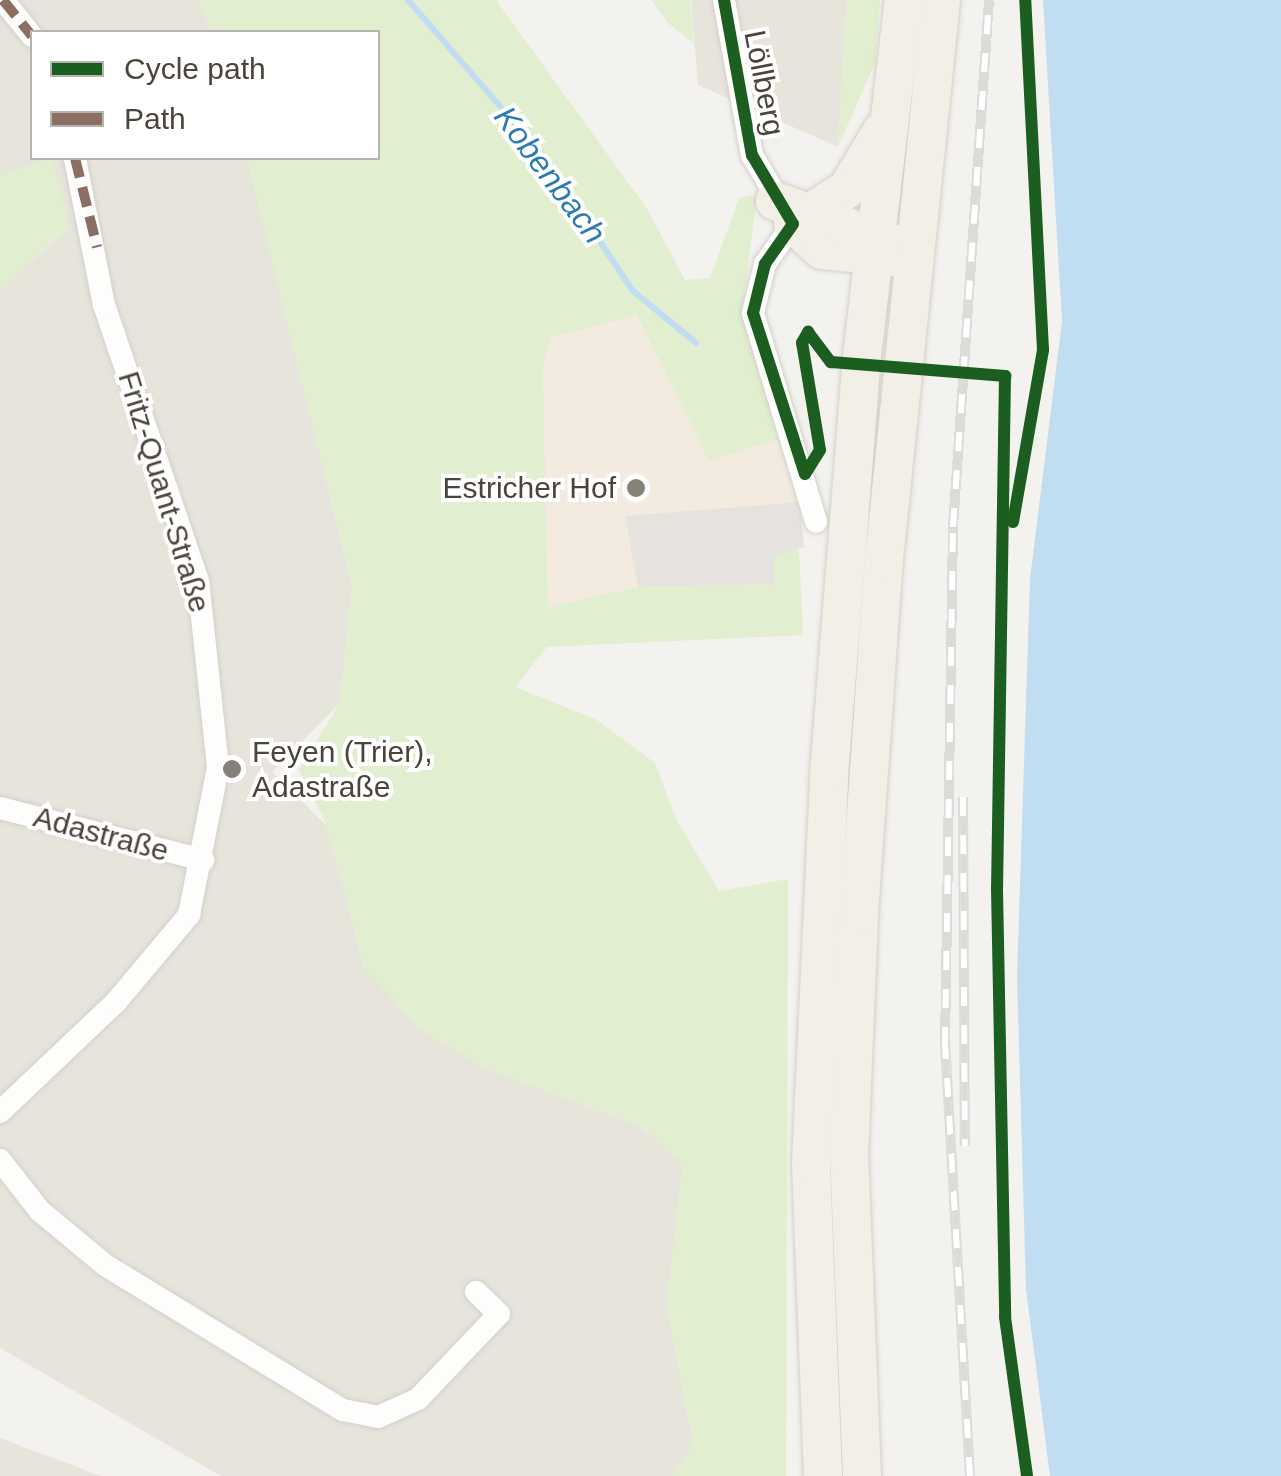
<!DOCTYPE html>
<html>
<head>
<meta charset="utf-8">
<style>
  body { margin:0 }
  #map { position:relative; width:1281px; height:1476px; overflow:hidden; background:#f4f2ee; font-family:Arial,sans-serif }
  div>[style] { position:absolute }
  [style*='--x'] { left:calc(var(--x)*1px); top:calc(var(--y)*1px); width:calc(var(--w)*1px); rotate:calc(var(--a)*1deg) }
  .residential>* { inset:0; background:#e7e4dc }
  .commercial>* { inset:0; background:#f3ebdf }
  .green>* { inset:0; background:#e1eecf }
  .parking>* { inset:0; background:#e6e3df }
  .water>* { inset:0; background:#c0ddf1 }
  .stream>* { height:6px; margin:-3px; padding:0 3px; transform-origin:3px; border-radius:3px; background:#c0ddf1 }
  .roads { filter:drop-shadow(0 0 2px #d2d0cb) drop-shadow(0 0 2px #d2d0cb) }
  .minor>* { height:22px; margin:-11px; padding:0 11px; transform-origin:11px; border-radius:11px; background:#fdfdfc }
  .primary>* { height:38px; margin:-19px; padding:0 19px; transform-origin:19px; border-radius:19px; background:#f2efe6 }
  .rail>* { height:10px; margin-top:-5px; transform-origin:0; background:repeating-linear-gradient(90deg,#fff 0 19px,#dbdbda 0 38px); box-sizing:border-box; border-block:2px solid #dbdbda }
  .quiet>* { height:10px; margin-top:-5px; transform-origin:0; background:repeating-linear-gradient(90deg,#8d6e63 0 20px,transparent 0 30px) }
  .cycleway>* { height:12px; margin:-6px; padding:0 6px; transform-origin:6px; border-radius:6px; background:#1b5e20 }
  .dots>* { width:28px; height:28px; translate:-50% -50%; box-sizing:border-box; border:5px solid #fff; border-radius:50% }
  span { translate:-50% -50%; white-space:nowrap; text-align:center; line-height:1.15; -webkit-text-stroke:8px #fff; paint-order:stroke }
  .street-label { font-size:30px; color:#4b4439 }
  .poi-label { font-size:30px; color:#4b4439 }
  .right { translate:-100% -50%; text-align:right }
  .left { translate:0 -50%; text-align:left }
  .water-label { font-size:32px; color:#2e7ab2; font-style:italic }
  .legend { position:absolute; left:30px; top:30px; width:350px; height:130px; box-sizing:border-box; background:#fff; border:2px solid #b7b4b0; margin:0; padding:12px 18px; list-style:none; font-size:30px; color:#4b4439 }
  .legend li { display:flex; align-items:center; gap:20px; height:50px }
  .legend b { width:50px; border:2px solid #b7b4b0 }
</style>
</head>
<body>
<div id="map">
  <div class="residential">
    <div style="clip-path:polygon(0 0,198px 0,212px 32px,32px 32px,32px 158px,247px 158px,352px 585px,340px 703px,272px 772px,327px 826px,364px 968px,485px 1068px,639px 1126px,683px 1163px,667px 1306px,693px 1443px,673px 1476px,221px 1476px,0 1348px)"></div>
    <div style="clip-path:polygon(691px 0,847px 0,838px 147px,698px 85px)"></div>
    <div style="clip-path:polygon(0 1438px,101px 1476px,0 1476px)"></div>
  </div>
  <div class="commercial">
    <div style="clip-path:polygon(638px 315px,709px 460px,778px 439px,800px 502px,804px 547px,548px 608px,543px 365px,550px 338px)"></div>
  </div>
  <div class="green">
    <div style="clip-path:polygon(198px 0,496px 0,647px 209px,685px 280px,710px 278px,739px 198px,757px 195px,742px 314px,778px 439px,709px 461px,637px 315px,550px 338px,543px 365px,548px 607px,638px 587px,773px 584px,774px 556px,799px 549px,803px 635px,547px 647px,515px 687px,597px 720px,655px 763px,677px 821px,719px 891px,788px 879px,786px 1476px,673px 1476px,693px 1443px,667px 1306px,683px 1163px,639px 1126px,485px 1068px,419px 1029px,364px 968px,327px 826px,299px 770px,340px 703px,352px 585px,247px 158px,378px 158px,378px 32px,212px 32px)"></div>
    <div style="clip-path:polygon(651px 0,690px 0,694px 43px,669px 24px)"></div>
    <div style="clip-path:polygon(847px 0,880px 0,875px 63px,838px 147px)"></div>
    <div style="clip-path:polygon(52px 158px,70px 227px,0 291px,0 176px)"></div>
  </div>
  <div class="parking">
    <div style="clip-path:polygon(800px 502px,804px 547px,774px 557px,774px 584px,638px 587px,625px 516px)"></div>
  </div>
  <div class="water">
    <div style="clip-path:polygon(1043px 0,1281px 0,1281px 1476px,1050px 1476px,1026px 1289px,1017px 977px,1030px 579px,1062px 321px)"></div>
  </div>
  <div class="stream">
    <div style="--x:408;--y:0;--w:208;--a:49.1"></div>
    <div style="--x:544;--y:157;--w:161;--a:56.4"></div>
    <div style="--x:633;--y:291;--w:82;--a:39.5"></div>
  </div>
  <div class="roads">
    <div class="minor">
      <div style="--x:3;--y:0;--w:46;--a:51.1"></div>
      <div style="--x:724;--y:0;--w:158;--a:79.8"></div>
      <div style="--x:752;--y:155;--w:80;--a:59.3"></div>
      <div style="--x:793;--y:224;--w:49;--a:125"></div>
      <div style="--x:765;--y:264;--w:50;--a:103.8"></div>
      <div style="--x:753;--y:313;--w:218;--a:73.2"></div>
      <div style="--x:0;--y:808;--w:210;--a:14.4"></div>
      <div style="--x:0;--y:1112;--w:160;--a:-43.5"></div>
      <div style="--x:116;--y:1002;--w:114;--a:-50"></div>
      <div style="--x:189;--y:915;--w:151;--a:-78.9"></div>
      <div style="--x:218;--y:767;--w:187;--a:-96.1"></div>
      <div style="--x:198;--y:581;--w:292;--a:-108.8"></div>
      <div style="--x:104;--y:305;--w:150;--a:-101.2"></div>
      <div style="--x:0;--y:1160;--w:65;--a:51.9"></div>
      <div style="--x:40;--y:1211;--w:85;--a:39.7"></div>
      <div style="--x:105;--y:1265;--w:279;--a:31.4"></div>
      <div style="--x:343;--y:1410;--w:36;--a:11"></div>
      <div style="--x:378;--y:1417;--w:44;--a:-24.2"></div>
      <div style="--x:418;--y:1399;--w:117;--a:-46.4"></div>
      <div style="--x:499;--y:1314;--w:32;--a:-136"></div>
    </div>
    <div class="primary">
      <div style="--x:882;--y:131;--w:68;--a:121.1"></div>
      <div style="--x:847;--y:189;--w:64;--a:147.1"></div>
      <div style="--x:793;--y:224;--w:39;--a:42"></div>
      <div style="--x:822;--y:250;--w:73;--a:5.5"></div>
      <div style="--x:775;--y:201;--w:127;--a:19.7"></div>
      <div style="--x:823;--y:1476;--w:313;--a:-92.2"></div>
      <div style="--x:811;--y:1163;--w:388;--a:-87.3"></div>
      <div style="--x:829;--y:775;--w:420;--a:-85.5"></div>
      <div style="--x:862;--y:356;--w:358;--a:-83.3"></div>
      <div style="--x:862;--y:1476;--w:319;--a:-92.3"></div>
      <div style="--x:849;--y:1157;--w:243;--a:-87.6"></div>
      <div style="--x:859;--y:914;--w:355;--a:-86"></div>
      <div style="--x:884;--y:560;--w:563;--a:-84.19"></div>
    </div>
  </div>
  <div class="rail">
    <div style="--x:963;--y:797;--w:349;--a:89.7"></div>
    <div style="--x:970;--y:1476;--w:431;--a:-93.3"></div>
    <div style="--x:945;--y:1046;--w:519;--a:-89.12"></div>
    <div style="--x:953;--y:527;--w:528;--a:-86.09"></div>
  </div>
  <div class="quiet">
    <div style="--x:3;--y:0;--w:46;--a:51.1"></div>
    <div style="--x:75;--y:158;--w:92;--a:76.1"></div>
  </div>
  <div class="cycleway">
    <div style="--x:724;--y:0;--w:158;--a:79.8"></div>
    <div style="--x:752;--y:155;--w:80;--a:59.3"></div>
    <div style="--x:793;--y:224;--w:49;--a:125"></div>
    <div style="--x:765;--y:264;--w:50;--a:103.8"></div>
    <div style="--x:753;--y:313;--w:169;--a:72.1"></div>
    <div style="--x:805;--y:474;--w:28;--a:-58"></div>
    <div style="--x:820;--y:450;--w:109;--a:-99.5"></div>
    <div style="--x:802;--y:343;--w:13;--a:-61"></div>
    <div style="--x:808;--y:332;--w:38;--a:53"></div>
    <div style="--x:831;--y:362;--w:175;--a:4.6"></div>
    <div style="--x:1005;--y:376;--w:513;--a:90.89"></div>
    <div style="--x:997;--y:889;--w:428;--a:88.9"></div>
    <div style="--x:1005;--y:1317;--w:161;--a:82.1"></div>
    <div style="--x:1013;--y:522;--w:175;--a:-80.1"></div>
    <div style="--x:1043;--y:350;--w:350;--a:-92.9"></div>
  </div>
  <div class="dots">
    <div style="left:636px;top:488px;background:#868178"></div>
    <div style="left:232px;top:769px;background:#868178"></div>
  </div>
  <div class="street-label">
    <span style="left:764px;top:83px;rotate:79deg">Löllberg</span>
    <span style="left:164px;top:492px;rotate:73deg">Fritz-Quant-Straße</span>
    <span style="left:101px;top:834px;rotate:15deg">Adastraße</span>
  </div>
  <div class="poi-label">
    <span class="right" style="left:616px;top:488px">Estricher Hof</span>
    <span class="left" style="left:252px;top:769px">Feyen (Trier),<br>Adastraße</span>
  </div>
  <div class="water-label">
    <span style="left:550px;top:175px;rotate:53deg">Kobenbach</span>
  </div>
  <ul class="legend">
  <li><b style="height:12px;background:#1b5e20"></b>Cycle path</li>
  <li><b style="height:12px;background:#8d6e63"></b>Path</li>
  </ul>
</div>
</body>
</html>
